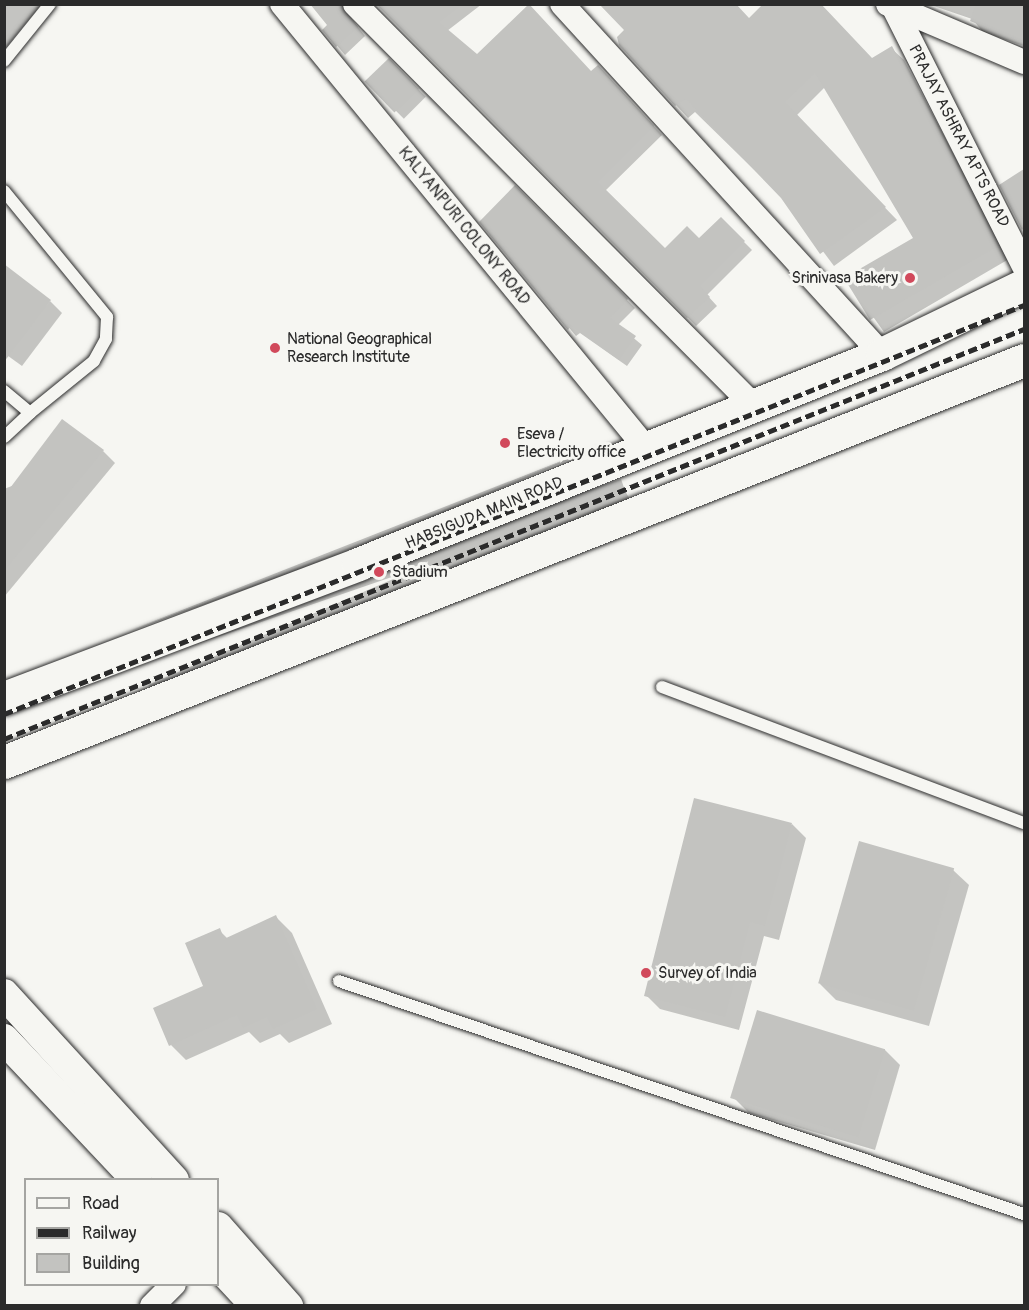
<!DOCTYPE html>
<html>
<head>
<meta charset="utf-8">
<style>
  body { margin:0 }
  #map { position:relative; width:1029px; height:1310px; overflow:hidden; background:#f6f6f2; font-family:Pangolin,sans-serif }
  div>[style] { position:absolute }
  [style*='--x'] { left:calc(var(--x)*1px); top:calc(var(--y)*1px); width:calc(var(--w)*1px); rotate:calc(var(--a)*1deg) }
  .shadow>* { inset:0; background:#0003; transform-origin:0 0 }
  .building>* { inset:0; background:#c3c3c0; transform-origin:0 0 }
  .roads { filter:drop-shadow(0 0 2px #2b2b2b) drop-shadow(0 0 2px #2b2b2b) }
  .service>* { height:12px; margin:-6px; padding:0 6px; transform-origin:6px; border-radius:6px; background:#f6f6f2 }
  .minor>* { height:24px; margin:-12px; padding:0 12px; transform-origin:12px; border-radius:12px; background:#f6f6f2 }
  .tertiary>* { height:30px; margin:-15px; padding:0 15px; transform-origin:15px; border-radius:15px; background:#f6f6f2 }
  .primary>* { height:33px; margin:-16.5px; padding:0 16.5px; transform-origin:16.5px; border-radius:16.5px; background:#f6f6f2 }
  .rail>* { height:4.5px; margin-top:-2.25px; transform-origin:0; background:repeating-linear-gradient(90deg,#2b2b2b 0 9px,transparent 0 13.5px) }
  .dots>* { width:16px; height:16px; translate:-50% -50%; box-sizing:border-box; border:3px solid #f6f6f2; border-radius:50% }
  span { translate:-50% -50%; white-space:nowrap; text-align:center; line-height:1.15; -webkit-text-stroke:6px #f6f6f2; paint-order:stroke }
  .street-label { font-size:16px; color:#2b2b2b }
  .poi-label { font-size:16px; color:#2b2b2b }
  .right { translate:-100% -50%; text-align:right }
  .left { translate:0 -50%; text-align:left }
  .frame { position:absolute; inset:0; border:6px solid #2b2b2b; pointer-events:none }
  .legend { position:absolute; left:24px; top:1178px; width:195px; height:108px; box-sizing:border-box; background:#f6f6f2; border:2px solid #a5a5a2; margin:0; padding:8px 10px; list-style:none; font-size:18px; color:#2b2b2b }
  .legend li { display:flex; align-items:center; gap:12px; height:30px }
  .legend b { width:30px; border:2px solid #a5a5a2 }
</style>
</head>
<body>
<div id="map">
  <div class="shadow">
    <div style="clip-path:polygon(4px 4px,41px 5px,4px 50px)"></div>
    <div style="clip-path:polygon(312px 4px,356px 4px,349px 16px,365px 36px,345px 55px,324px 30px,329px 25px)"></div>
    <div style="clip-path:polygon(378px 4px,482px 4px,447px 31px,477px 56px,606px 75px,662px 135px,605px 191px,665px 250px,699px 240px,721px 219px,752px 250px,707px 295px,717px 306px,696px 326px)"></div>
    <div style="clip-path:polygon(928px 4px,1024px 4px,1024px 46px,983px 32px,972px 19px)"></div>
    <div style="clip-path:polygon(749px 20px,872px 59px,891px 48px,904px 60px,1009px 259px,884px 332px,846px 279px,915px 239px,825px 87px,796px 116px,897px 220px,834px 266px,783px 198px,695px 112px,688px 118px,676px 105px)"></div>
    <div style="left:389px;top:60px;width:52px;height:31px;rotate:45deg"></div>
    <div style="clip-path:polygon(1024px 171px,1024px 231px,1001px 186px)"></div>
    <div style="clip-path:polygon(515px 188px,635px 308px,618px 325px,642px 345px,627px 366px,580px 333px,576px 336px,481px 222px)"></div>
    <div style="clip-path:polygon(50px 301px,62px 313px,22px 366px,4px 353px)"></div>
    <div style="clip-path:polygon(606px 444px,355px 550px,128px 632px)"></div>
    <div style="clip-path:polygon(103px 451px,115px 463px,4px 597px,4px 489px)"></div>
    <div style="clip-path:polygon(620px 481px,630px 500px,151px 688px,148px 685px)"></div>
    <div style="clip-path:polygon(792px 824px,806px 838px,779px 940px,764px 936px,739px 1030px,660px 1009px,646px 995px)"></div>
    <div style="clip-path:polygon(953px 870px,969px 885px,929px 1026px,836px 1000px,820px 984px)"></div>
    <div style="clip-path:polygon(276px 917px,292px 933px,332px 1024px,289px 1043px,280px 1034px,260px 1043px,249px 1032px,186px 1060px,171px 1045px,205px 986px,219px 930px,228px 939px)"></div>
    <div style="clip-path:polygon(884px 1049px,900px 1065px,875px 1150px,749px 1113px,733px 1097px)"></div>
  </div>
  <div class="building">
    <div style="clip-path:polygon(310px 4px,341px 4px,358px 27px,336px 47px,322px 30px,327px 25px)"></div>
    <div style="clip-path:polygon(376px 4px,463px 4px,439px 22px,477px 54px,529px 4px,591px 71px,598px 65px,654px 126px,598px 182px,665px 248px,687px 226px,699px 238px,721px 217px,745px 241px,700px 286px,710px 297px,687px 318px)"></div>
    <div style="clip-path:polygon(599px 4px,736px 4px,749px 18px,763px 4px,821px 4px,872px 58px,892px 46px,998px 246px,870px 320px,844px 278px,913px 238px,815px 73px,785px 102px,886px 207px,820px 254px,781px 198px,686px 99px,675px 106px,619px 45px,617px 37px,624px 30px)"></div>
    <div style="clip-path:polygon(976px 4px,1024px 4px,1024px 42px,970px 21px)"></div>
    <div style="left:389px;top:58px;width:43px;height:34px;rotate:46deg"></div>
    <div style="clip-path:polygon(1024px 169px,1024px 228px,1022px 230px,999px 185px)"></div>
    <div style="clip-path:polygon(515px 185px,628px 299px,610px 318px,636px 336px,619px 360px,571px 326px,568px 330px,479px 222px)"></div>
    <div style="clip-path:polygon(4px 264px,51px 300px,4px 362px)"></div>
    <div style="clip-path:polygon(62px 419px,104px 450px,4px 571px,4px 496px)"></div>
    <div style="clip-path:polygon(607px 443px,351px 547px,126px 632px)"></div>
    <div style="left:621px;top:479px;width:18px;height:517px;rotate:71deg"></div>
    <div style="clip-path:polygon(694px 798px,792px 823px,765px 926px,750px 922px,725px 1017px,644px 996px)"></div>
    <div style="left:859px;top:841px;width:99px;height:148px;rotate:16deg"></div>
    <div style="clip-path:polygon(276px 915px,317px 1009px,273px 1029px,267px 1017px,243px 1028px,237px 1015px,169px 1046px,153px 1008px,203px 986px,185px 943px,220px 928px,224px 939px)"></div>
    <div style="left:757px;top:1010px;width:134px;height:92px;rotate:17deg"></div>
  </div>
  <div class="roads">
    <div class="service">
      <div style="--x:4;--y:61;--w:73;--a:-51.1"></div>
      <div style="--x:4;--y:191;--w:163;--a:50.7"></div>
      <div style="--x:107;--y:317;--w:22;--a:93"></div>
      <div style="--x:106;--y:339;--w:25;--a:119"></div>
      <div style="--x:94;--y:361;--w:82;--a:140.9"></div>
      <div style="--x:4;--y:391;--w:34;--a:40"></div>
      <div style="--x:30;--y:413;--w:35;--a:137"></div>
      <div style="--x:662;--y:687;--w:387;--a:20.6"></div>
      <div style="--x:339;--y:981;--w:724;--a:18.79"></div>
    </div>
    <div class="minor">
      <div style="--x:282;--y:4;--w:573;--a:50.67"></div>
      <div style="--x:355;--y:4;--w:565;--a:45.22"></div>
      <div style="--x:562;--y:4;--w:474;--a:47.6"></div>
      <div style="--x:888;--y:4;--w:148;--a:23.1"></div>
      <div style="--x:893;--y:6;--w:291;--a:63.3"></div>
      <div style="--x:152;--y:1306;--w:31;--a:-45"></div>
    </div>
    <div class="tertiary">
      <div style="--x:4;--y:994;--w:252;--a:47.6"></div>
      <div style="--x:4;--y:1039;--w:194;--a:46.7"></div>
      <div style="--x:218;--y:1227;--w:106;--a:48.5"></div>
      <div style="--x:218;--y:1265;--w:56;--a:47.2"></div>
    </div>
    <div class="primary">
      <div style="--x:4;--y:698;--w:379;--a:-20.7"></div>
      <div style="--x:358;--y:564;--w:565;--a:-21.84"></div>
      <div style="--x:882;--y:354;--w:158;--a:-25.9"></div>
      <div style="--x:4;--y:762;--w:1096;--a:-21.51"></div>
    </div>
  </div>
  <div class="rail">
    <div style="--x:4;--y:714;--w:1099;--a:-21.85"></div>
    <div style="--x:4;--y:739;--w:1099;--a:-21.9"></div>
  </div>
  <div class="dots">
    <div style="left:910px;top:278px;background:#d1495b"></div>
    <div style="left:275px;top:348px;background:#d1495b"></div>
    <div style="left:505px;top:443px;background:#d1495b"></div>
    <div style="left:379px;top:572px;background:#d1495b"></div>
    <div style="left:646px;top:973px;background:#d1495b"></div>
  </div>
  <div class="street-label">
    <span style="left:959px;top:136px;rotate:63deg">PRAJAY ASHRAY APTS ROAD</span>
    <span style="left:464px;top:226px;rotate:51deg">KALYANPURI COLONY ROAD</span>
    <span style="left:484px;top:513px;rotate:-22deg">HABSIGUDA MAIN ROAD</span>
  </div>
  <div class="poi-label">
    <span class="right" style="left:898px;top:278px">Srinivasa Bakery</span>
    <span class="left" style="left:287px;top:348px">National Geographical<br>Research Institute</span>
    <span class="left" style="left:517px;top:443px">Eseva /<br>Electricity office</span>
    <span class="left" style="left:392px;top:572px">Stadium</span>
    <span class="left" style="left:658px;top:973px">Survey of India</span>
  </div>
  <div class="frame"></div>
  <ul class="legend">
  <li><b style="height:8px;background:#f6f6f2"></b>Road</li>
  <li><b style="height:8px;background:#2b2b2b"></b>Railway</li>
  <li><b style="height:16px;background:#c3c3c0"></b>Building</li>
  </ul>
</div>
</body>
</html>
